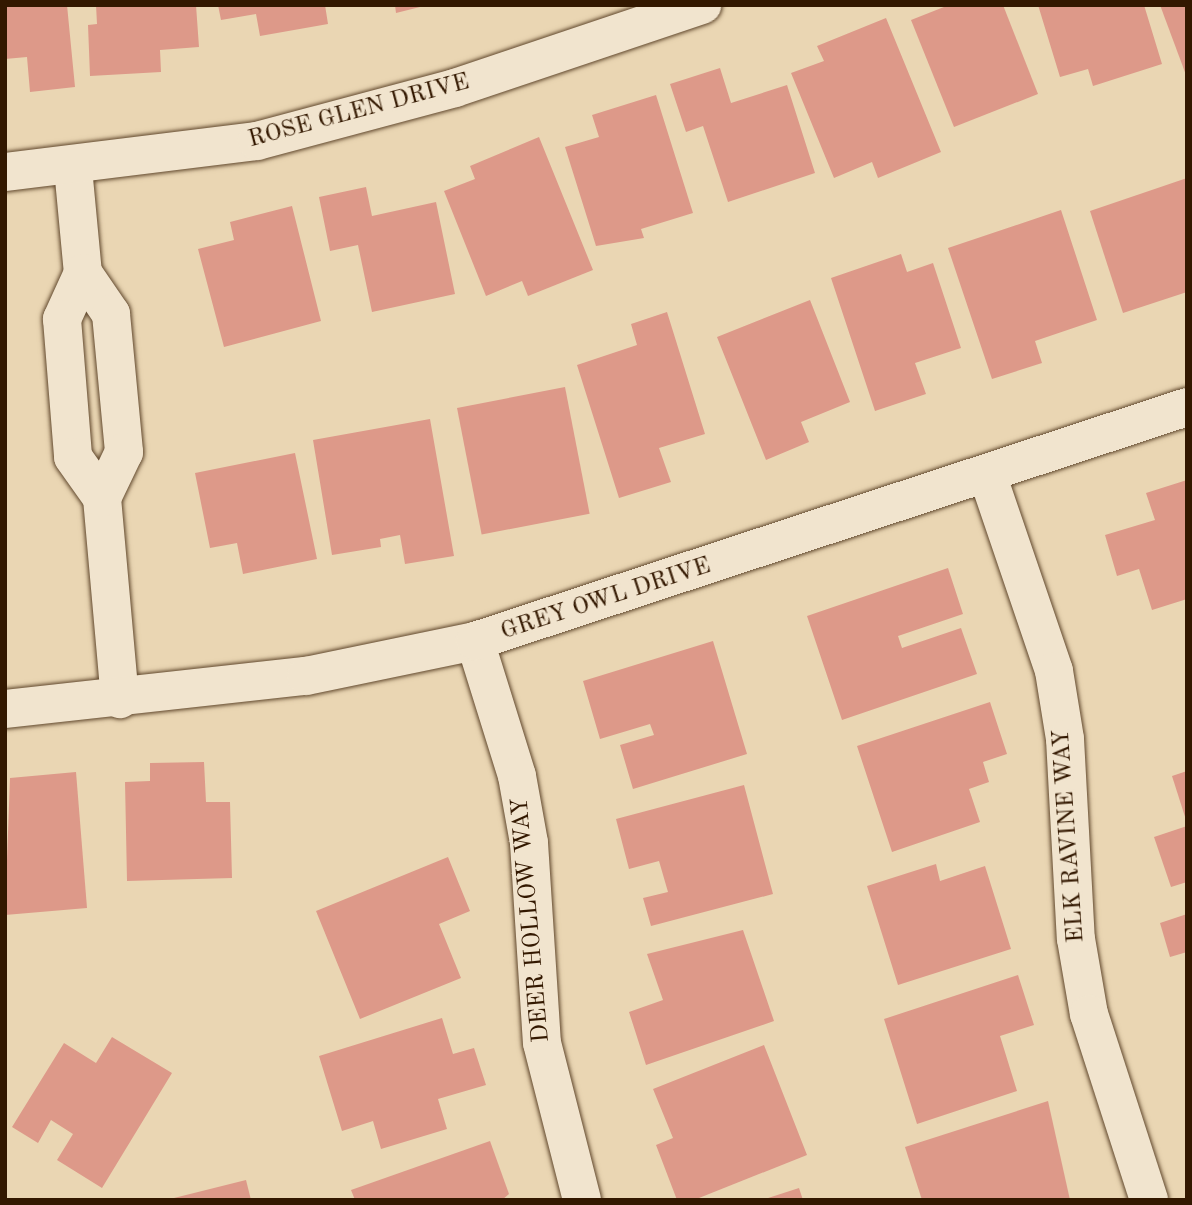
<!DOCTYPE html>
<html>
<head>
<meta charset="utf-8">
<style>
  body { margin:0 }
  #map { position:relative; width:1192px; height:1205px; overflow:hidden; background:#ead6b3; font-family:"Old Standard TT",serif }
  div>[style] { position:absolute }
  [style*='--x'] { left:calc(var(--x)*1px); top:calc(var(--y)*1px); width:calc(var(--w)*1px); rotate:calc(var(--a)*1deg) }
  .building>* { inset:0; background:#dd9989; transform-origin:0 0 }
  .roads { filter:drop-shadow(0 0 2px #61482d) drop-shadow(0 0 2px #61482d) }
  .minor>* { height:38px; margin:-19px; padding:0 19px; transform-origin:19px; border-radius:19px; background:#f1e4ce }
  span { translate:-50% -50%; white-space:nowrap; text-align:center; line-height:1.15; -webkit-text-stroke:5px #f1e4ce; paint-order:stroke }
  .street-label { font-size:24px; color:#331800 }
  .frame { position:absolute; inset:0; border:7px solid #331800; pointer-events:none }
</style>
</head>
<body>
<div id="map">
  <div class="building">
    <div style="clip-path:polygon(5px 5px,67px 5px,75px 87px,30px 92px,27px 57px,5px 59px)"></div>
    <div style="clip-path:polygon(96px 5px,196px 5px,199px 47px,160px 50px,161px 72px,90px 76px,88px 25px,97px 24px)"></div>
    <div style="clip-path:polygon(218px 5px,325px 5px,328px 24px,260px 36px,256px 14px,221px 20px)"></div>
    <div style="clip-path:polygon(395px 5px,424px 5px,424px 6px,396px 13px)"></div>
    <div style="clip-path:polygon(949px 5px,1003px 5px,1038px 94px,954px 127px,911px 20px)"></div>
    <div style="clip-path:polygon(1038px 5px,1144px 5px,1162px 64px,1093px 86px,1088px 69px,1060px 77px)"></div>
    <div style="clip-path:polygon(1160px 5px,1187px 5px,1187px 75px,1186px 75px)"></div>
    <div style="clip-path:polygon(886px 18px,941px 152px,878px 178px,872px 162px,834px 178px,791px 73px,824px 61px,817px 46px)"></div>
    <div style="clip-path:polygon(720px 68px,731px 103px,787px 85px,815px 173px,728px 202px,703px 126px,686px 132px,670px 84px)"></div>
    <div style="clip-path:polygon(656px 95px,693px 213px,641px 229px,644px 238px,596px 246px,565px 147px,599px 137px,592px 115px)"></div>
    <div style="clip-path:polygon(539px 137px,593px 270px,528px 296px,522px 281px,486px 296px,444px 191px,475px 179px,470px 166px)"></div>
    <div style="clip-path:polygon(1187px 178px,1187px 292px,1123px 313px,1090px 211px)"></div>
    <div style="clip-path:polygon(366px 187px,372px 216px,436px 202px,455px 294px,372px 312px,358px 245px,330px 251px,319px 197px)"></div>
    <div style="clip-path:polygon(292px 206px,321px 321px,224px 347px,198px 249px,234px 240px,230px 222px)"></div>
    <div style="clip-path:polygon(1061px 210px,1097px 320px,1035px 341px,1042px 363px,992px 379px,948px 248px)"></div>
    <div style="clip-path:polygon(901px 254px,907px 272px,933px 263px,961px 348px,915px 363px,926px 394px,875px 411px,831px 278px)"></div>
    <div style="clip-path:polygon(810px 300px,850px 402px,801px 422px,809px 442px,766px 460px,717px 337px)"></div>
    <div style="clip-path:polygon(667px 312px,705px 434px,659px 448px,671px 482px,619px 498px,577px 365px,637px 345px,631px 324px)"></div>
    <div style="left:565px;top:387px;width:129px;height:110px;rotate:79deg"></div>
    <div style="clip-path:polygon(430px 419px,454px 556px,405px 564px,400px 535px,380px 539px,381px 547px,332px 555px,313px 440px)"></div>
    <div style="clip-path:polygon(295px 453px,317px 559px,243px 574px,237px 543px,210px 548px,195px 473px)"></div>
    <div style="clip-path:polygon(1187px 480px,1187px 599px,1152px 610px,1139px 569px,1117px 576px,1105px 535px,1155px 520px,1146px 493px)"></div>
    <div style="clip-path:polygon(948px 568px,963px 614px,898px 636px,902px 648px,961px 628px,977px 674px,842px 720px,807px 616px)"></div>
    <div style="clip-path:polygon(713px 641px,747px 754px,633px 789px,620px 745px,654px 735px,650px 724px,600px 739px,583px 681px)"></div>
    <div style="clip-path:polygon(990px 702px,1007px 754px,983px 762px,989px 782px,969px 789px,980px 822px,892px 852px,857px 746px)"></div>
    <div style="clip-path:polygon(204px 762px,206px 802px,230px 802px,232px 878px,127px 881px,125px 782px,150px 781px,150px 763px)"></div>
    <div style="clip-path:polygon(1187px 771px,1187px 820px,1186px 820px,1172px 776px)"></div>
    <div style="clip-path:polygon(76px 772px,87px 908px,5px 915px,10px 778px)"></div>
    <div style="clip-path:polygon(744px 785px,773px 894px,651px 926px,643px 898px,668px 892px,659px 861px,629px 869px,616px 819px)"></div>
    <div style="clip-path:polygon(1187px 826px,1187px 882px,1171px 887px,1154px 837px)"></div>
    <div style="clip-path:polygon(448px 857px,470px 911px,439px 924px,461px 978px,360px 1019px,316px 911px)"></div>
    <div style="clip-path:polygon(936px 864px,940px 881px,985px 866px,1011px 949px,898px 985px,867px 886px)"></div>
    <div style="clip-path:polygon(1187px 914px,1187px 952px,1170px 957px,1160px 923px)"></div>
    <div style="clip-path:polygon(743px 930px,774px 1021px,646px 1065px,629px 1012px,663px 1000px,647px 954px)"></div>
    <div style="clip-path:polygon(1018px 975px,1034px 1025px,1000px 1036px,1017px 1091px,917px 1124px,884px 1019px)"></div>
    <div style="clip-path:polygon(442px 1018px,453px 1054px,474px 1048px,486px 1085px,438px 1099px,447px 1129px,381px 1149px,373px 1121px,342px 1131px,319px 1056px)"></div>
    <div style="clip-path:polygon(112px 1037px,172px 1073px,102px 1188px,57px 1160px,73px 1134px,51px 1120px,38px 1143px,12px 1127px,64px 1043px,96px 1063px)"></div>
    <div style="clip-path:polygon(764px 1045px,807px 1155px,694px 1200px,677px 1200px,656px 1145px,673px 1138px,653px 1089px)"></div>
    <div style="clip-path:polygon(1048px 1101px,1070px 1200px,922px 1200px,905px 1147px)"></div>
    <div style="clip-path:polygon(490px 1141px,509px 1194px,502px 1200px,355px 1200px,351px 1190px)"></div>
    <div style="clip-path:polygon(246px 1180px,251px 1200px,170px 1200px,170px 1199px)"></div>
    <div style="clip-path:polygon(799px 1188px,803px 1200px,765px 1200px,765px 1199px)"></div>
  </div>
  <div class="roads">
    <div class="minor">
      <div style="--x:73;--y:168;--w:105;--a:84.6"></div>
      <div style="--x:83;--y:273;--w:50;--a:55.7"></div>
      <div style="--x:111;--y:314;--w:139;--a:84.6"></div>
      <div style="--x:124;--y:452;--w:51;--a:115.6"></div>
      <div style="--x:102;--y:498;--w:202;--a:84.9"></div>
      <div style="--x:5;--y:172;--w:254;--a:-7"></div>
      <div style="--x:257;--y:141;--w:205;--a:-15"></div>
      <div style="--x:455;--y:88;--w:261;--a:-18.6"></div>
      <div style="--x:83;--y:273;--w:51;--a:114.5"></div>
      <div style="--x:62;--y:319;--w:138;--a:85.4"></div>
      <div style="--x:73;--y:457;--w:50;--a:54.7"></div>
      <div style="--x:987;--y:474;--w:208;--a:71.2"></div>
      <div style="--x:1054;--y:671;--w:69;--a:80.8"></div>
      <div style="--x:1065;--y:739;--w:200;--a:86.9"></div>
      <div style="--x:1076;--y:939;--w:76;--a:80.2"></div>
      <div style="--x:1089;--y:1014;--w:195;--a:72.1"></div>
      <div style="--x:475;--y:641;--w:141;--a:72.7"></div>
      <div style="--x:517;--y:776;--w:68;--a:79.8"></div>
      <div style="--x:529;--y:843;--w:200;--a:86.3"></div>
      <div style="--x:542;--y:1043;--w:162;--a:75.7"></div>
      <div style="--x:5;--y:709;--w:303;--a:-6.3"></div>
      <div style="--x:306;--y:676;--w:173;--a:-11.7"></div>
      <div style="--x:475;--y:641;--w:749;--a:-18.19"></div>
    </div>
  </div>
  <div class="street-label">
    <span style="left:359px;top:112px;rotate:-15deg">ROSE GLEN DRIVE</span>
    <span style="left:606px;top:600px;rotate:-18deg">GREY OWL DRIVE</span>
    <span style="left:1070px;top:836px;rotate:-94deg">ELK RAVINE WAY</span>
    <span style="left:532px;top:920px;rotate:-95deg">DEER HOLLOW WAY</span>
  </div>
  <div class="frame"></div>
</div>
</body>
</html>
